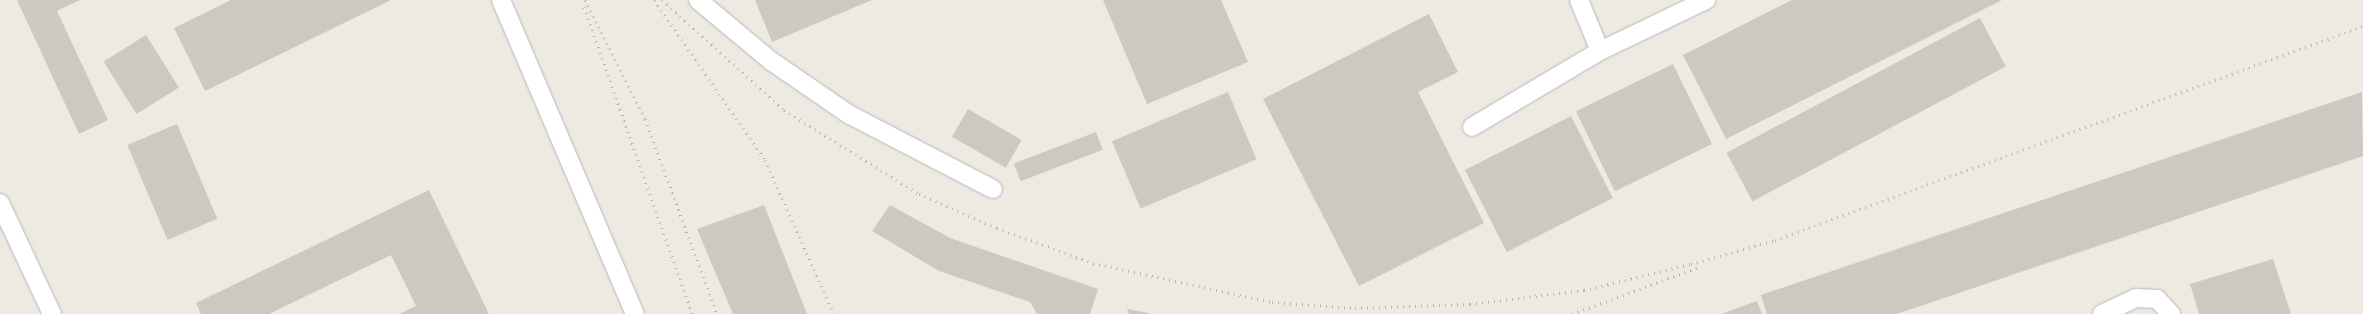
<!DOCTYPE html>
<html>
<head>
<meta charset="utf-8">
<style>
  body { margin:0 }
  #map { position:relative; width:2363px; height:314px; overflow:hidden; background:#eeeae1; font-family:Raleway,sans-serif }
  div>[style] { position:absolute }
  [style*='--x'] { left:calc(var(--x)*1px); top:calc(var(--y)*1px); width:calc(var(--w)*1px); rotate:calc(var(--a)*1deg) }
  .building>* { inset:0; background:#cdc8c2; transform-origin:0 0 }
  .roads { filter:drop-shadow(0 0 1px #b4b8bc) drop-shadow(0 0 1px #b4b8bc) }
  .lane>* { height:18px; margin:-9px; padding:0 9px; transform-origin:9px; border-radius:9px; background:#fff }
  .rail>* { height:3px; margin-top:-1.5px; transform-origin:0; background:repeating-linear-gradient(90deg,#b3b4b4 0 1px,transparent 0 6px) }
  span { translate:-50% -50%; white-space:nowrap; text-align:center; line-height:1.15; -webkit-text-stroke:3px #fff; paint-order:stroke }
</style>
</head>
<body>
<div id="map">
  <div class="building">
    <div style="clip-path:polygon(17px 0,80px 0,57px 11px,108px 120px,79px 134px)"></div>
    <div style="clip-path:polygon(231px 0,391px 0,205px 91px,174px 28px)"></div>
    <div style="clip-path:polygon(755px 0,872px 0,772px 42px)"></div>
    <div style="clip-path:polygon(1103px 0,1221px 0,1248px 62px,1147px 104px)"></div>
    <div style="clip-path:polygon(1792px 0,2002px 0,1726px 139px,1683px 55px)"></div>
    <div style="clip-path:polygon(1429px 14px,1458px 72px,1418px 92px,1484px 223px,1359px 286px,1263px 99px)"></div>
    <div style="left:1980px;top:18px;width:55px;height:287px;rotate:62deg"></div>
    <div style="left:146px;top:35px;width:62px;height:50px;rotate:58deg"></div>
    <div style="left:1673px;top:64px;width:89px;height:108px;rotate:64deg"></div>
    <div style="left:1228px;top:92px;width:73px;height:126px;rotate:67deg"></div>
    <div style="clip-path:polygon(2362px 92px,2363px 156px,1897px 314px,1767px 314px,1761px 295px)"></div>
    <div style="left:968px;top:109px;width:62px;height:32px;rotate:30deg"></div>
    <div style="left:1571px;top:116px;width:92px;height:119px;rotate:63deg"></div>
    <div style="left:177px;top:124px;width:103px;height:54px;rotate:67deg"></div>
    <div style="left:1096px;top:132px;width:19px;height:88px;rotate:69deg"></div>
    <div style="clip-path:polygon(429px 190px,489px 314px,399px 314px,416px 306px,391px 255px,269px 314px,201px 314px,196px 303px)"></div>
    <div style="clip-path:polygon(764px 205px,807px 314px,733px 314px,697px 229px)"></div>
    <div style="clip-path:polygon(890px 205px,950px 238px,1098px 289px,1090px 314px,1037px 314px,1030px 302px,939px 271px,872px 231px)"></div>
    <div style="clip-path:polygon(2273px 259px,2291px 314px,2199px 314px,2190px 284px)"></div>
    <div style="clip-path:polygon(1757px 301px,1762px 314px,1721px 314px)"></div>
    <div style="clip-path:polygon(1127px 309px,1149px 313px,1149px 314px,1129px 314px)"></div>
  </div>
  <div class="roads">
    <div class="lane">
      <div style="--x:501;--y:0;--w:341;--a:66.9"></div>
      <div style="--x:698;--y:0;--w:95;--a:39.9"></div>
      <div style="--x:771;--y:61;--w:96;--a:34.4"></div>
      <div style="--x:850;--y:115;--w:161;--a:27.4"></div>
      <div style="--x:1579;--y:0;--w:55;--a:67.6"></div>
      <div style="--x:1600;--y:51;--w:118;--a:-25.7"></div>
      <div style="--x:1472;--y:127;--w:149;--a:-30.7"></div>
      <div style="--x:0;--y:203;--w:123;--a:64.9"></div>
      <div style="--x:2102;--y:314;--w:38;--a:-25"></div>
      <div style="--x:2136;--y:298;--w:21;--a:3"></div>
      <div style="--x:2157;--y:299;--w:21;--a:47"></div>
    </div>
  </div>
  <div class="rail">
    <div style="--x:585;--y:0;--w:133;--a:63.2"></div>
    <div style="--x:645;--y:119;--w:208;--a:69.7"></div>
    <div style="--x:654;--y:0;--w:195;--a:55.2"></div>
    <div style="--x:765;--y:160;--w:169;--a:65.9"></div>
    <div style="--x:662;--y:0;--w:164;--a:42"></div>
    <div style="--x:784;--y:110;--w:159;--a:31.9"></div>
    <div style="--x:919;--y:194;--w:85;--a:23.6"></div>
    <div style="--x:997;--y:228;--w:102;--a:20"></div>
    <div style="--x:1093;--y:263;--w:183;--a:12.3"></div>
    <div style="--x:1272;--y:302;--w:83;--a:4.1"></div>
    <div style="--x:1355;--y:308;--w:115;--a:-2"></div>
    <div style="--x:1470;--y:304;--w:115;--a:-7"></div>
    <div style="--x:1584;--y:290;--w:110;--a:-13.7"></div>
    <div style="--x:1691;--y:264;--w:87;--a:-15.9"></div>
    <div style="--x:1775;--y:240;--w:626;--a:-20"></div>
    <div style="--x:584;--y:7;--w:325;--a:70.6"></div>
    <div style="--x:1572;--y:314;--w:135;--a:-20.3"></div>
  </div>
</div>
</body>
</html>
